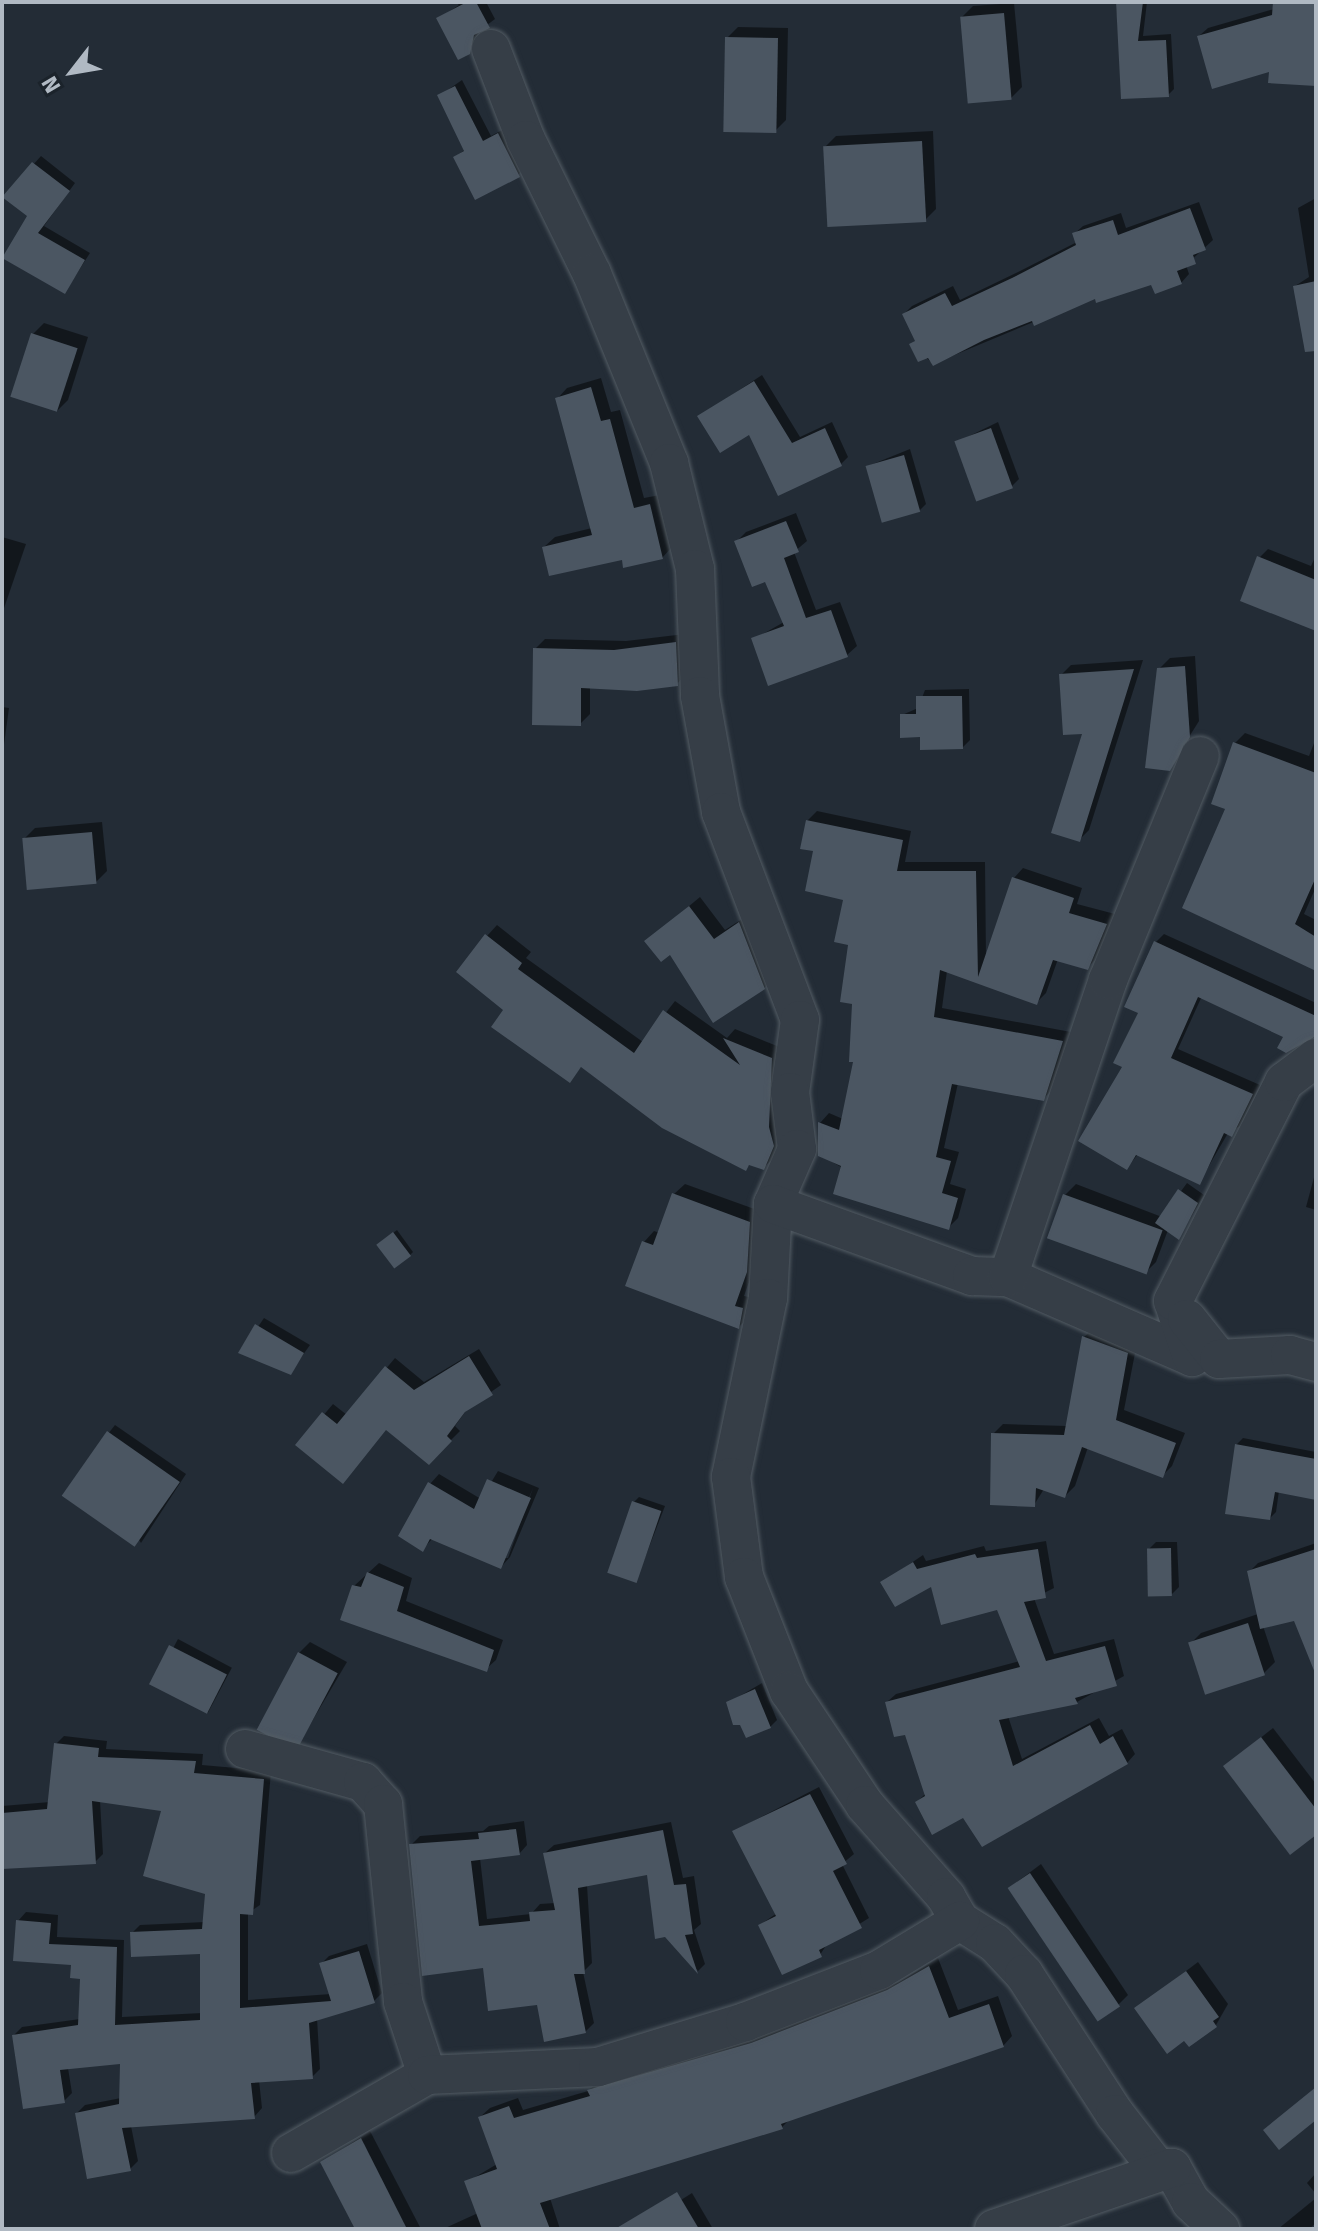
<!DOCTYPE html>
<html>
<head>
<meta charset="utf-8">
<style>
  body { margin:0 }
  #map { position:relative; width:1318px; height:2231px; overflow:hidden; background:#232c36; font-family:"Fira Sans",sans-serif }
  div>[style] { position:absolute }
  [style*='--x'] { left:calc(var(--x)*1px); top:calc(var(--y)*1px); width:calc(var(--w)*1px); rotate:calc(var(--a)*1deg) }
  .shadow>* { inset:0; background:#0007; transform-origin:0 0 }
  .building>* { inset:0; background:#4b5662; transform-origin:0 0 }
  .roads { filter:drop-shadow(0 0 2px #535c64) drop-shadow(0 0 2px #535c64) }
  .minor>* { height:38px; margin:-19px; padding:0 19px; transform-origin:19px; border-radius:19px; background:#363e47 }
  span { translate:-50% -50%; white-space:nowrap; text-align:center; line-height:1.15; -webkit-text-stroke:6px #1b232b; paint-order:stroke }
  .frame { position:absolute; inset:0; border:4px solid #b0b9c3; pointer-events:none }
  .north { position:absolute; left:32px; top:32px; width:80px; height:80px; -webkit-text-stroke:6px #1b232b; paint-order:stroke; rotate:239deg; font-size:22px; font-weight:700; line-height:32px; text-align:center; color:#b0b9c3 }
  .north::after { content:''; display:block; margin:auto; width:28px; height:36px; background:#b0b9c3; clip-path:polygon(50% 0,100% 100%,50% 72%,0 100%) }
</style>
</head>
<body>
<div id="map">
  <div class="shadow">
    <div style="clip-path:polygon(455px 2px,486px 2px,495px 19px,479px 31px,469px 52px,438px 19px,459px 5px)"></div>
    <div style="clip-path:polygon(1116px 2px,1147px 2px,1143px 36px,1171px 34px,1174px 89px,1168px 95px,1123px 97px)"></div>
    <div style="clip-path:polygon(1275px 2px,1316px 2px,1316px 84px,1199px 36px,1208px 28px,1274px 9px)"></div>
    <div style="clip-path:polygon(1014px 3px,1022px 87px,1011px 98px,962px 17px,973px 6px)"></div>
    <div style="clip-path:polygon(738px 27px,788px 28px,786px 120px,775px 131px,727px 38px)"></div>
    <div style="clip-path:polygon(462px 80px,491px 136px,506px 128px,525px 168px,518px 175px,455px 157px,466px 149px,439px 96px)"></div>
    <div style="clip-path:polygon(933px 131px,936px 209px,925px 220px,825px 147px,836px 136px)"></div>
    <div style="clip-path:polygon(41px 156px,75px 183px,44px 226px,90px 253px,65px 292px,30px 215px,5px 196px)"></div>
    <div style="clip-path:polygon(1316px 198px,1316px 337px,1295px 286px,1309px 277px,1298px 208px)"></div>
    <div style="clip-path:polygon(1199px 202px,1213px 240px,1186px 265px,1189px 274px,1181px 283px,1152px 282px,1096px 296px,933px 364px,912px 344px,917px 339px,904px 314px,912px 306px,953px 286px,960px 300px,1022px 270px,1077px 242px,1074px 234px,1083px 226px,1121px 213px,1126px 228px)"></div>
    <div style="clip-path:polygon(44px 323px,88px 337px,68px 400px,57px 411px,13px 396px,33px 334px)"></div>
    <div style="clip-path:polygon(762px 375px,800px 437px,832px 422px,848px 457px,841px 464px,700px 416px)"></div>
    <div style="clip-path:polygon(601px 378px,611px 412px,620px 410px,644px 498px,660px 495px,672px 547px,662px 558px,544px 547px,555px 537px,592px 528px,557px 399px,567px 388px)"></div>
    <div style="clip-path:polygon(998px 422px,1019px 479px,1012px 486px,957px 442px)"></div>
    <div style="clip-path:polygon(910px 449px,926px 504px,919px 511px,868px 466px)"></div>
    <div style="clip-path:polygon(796px 513px,807px 541px,794px 552px,816px 610px,840px 602px,857px 646px,847px 655px,754px 639px,784px 622px,766px 580px,736px 542px,746px 532px)"></div>
    <div style="clip-path:polygon(2px 537px,26px 544px,2px 614px)"></div>
    <div style="clip-path:polygon(1268px 549px,1311px 566px,1316px 555px,1316px 629px,1259px 558px)"></div>
    <div style="clip-path:polygon(685px 634px,686px 674px,677px 684px,590px 686px,590px 714px,580px 724px,535px 649px,545px 639px,626px 641px)"></div>
    <div style="clip-path:polygon(1195px 656px,1199px 721px,1169px 769px,1159px 669px,1170px 658px)"></div>
    <div style="clip-path:polygon(1143px 660px,1089px 830px,1079px 840px,1085px 732px,1061px 675px,1071px 665px)"></div>
    <div style="clip-path:polygon(969px 689px,970px 740px,963px 747px,922px 735px,902px 715px,918px 708px,925px 690px)"></div>
    <div style="clip-path:polygon(2px 707px,9px 708px,2px 759px)"></div>
    <div style="clip-path:polygon(1245px 733px,1309px 756px,1316px 738px,1316px 887px,1304px 914px,1316px 920px,1316px 969px,1227px 808px,1235px 743px)"></div>
    <div style="clip-path:polygon(817px 811px,911px 831px,905px 862px,985px 862px,986px 957px,1014px 878px,1023px 868px,1082px 888px,1077px 904px,1115px 914px,1097px 958px,1088px 967px,1058px 959px,1046px 993px,1037px 1002px,947px 971px,942px 1008px,1071px 1032px,1053px 1089px,1043px 1099px,958px 1083px,944px 1148px,959px 1152px,950px 1184px,966px 1189px,958px 1218px,948px 1228px,820px 1155px,820px 1123px,829px 1113px,843px 1119px,856px 1061px,845px 898px,815px 850px,807px 821px)"></div>
    <div style="clip-path:polygon(102px 822px,107px 871px,96px 882px,24px 839px,35px 828px)"></div>
    <div style="clip-path:polygon(700px 897px,725px 930px,750px 914px,774px 978px,764px 988px,647px 941px)"></div>
    <div style="clip-path:polygon(497px 925px,531px 952px,526px 958px,643px 1042px,675px 1001px,727px 1038px,735px 1029px,782px 1048px,784px 1134px,774px 1158px,763px 1168px,751px 1163px,746px 1168px,583px 1065px,569px 1080px,505px 1009px,487px 936px)"></div>
    <div style="clip-path:polygon(1164px 934px,1316px 1003px,1316px 1034px,1286px 1036px,1202px 996px,1178px 1049px,1260px 1085px,1240px 1126px,1228px 1133px,1199px 1183px,1138px 1154px,1127px 1168px,1125px 1066px,1156px 942px)"></div>
    <div style="clip-path:polygon(1316px 1170px,1316px 1210px,1306px 1207px)"></div>
    <div style="clip-path:polygon(1187px 1183px,1204px 1195px,1179px 1237px,1168px 1230px,1156px 1262px,1145px 1273px,1065px 1195px,1076px 1184px,1162px 1217px)"></div>
    <div style="clip-path:polygon(685px 1184px,760px 1211px,757px 1260px,744px 1296px,753px 1298px,749px 1316px,739px 1327px,644px 1242px,654px 1231px,660px 1233px,674px 1194px)"></div>
    <div style="clip-path:polygon(397px 1230px,413px 1252px,410px 1255px,381px 1242px)"></div>
    <div style="clip-path:polygon(264px 1318px,310px 1345px,290px 1373px,241px 1352px)"></div>
    <div style="clip-path:polygon(1094px 1328px,1137px 1343px,1124px 1410px,1185px 1433px,1172px 1466px,1162px 1476px,1088px 1447px,1075px 1486px,1065px 1496px,1044px 1489px,1034px 1505px,993px 1434px,1003px 1424px,1067px 1426px,1084px 1337px)"></div>
    <div style="clip-path:polygon(479px 1349px,501px 1385px,468px 1408px,455px 1426px,460px 1431px,429px 1462px,387px 1428px,298px 1445px,333px 1404px,347px 1415px,395px 1358px,424px 1382px)"></div>
    <div style="clip-path:polygon(115px 1425px,186px 1474px,141px 1543px,89px 1458px)"></div>
    <div style="clip-path:polygon(1243px 1438px,1316px 1452px,1316px 1498px,1279px 1491px,1276px 1512px,1270px 1518px,1236px 1445px)"></div>
    <div style="clip-path:polygon(evenodd,498px 1471px,539px 1488px,510px 1557px,501px 1567px,433px 1538px,422px 1550px,430px 1484px,439px 1474px,481px 1499px,498px 1471px,533px 1488px,508px 1558px,504px 1558px,533px 1488px)"></div>
    <div style="clip-path:polygon(639px 1497px,665px 1506px,636px 1581px,634px 1502px)"></div>
    <div style="clip-path:polygon(1046px 1541px,1054px 1588px,1034px 1598px,1054px 1654px,1114px 1639px,1124px 1676px,1077px 1702px,1008px 1716px,1022px 1759px,1099px 1718px,1109px 1736px,1122px 1729px,1135px 1754px,1127px 1763px,964px 1816px,917px 1802px,926px 1793px,906px 1732px,887px 1702px,896px 1694px,1020px 1661px,998px 1607px,932px 1584px,883px 1582px,923px 1555px,926px 1561px,984px 1546px,986px 1551px)"></div>
    <div style="clip-path:polygon(1156px 1542px,1177px 1542px,1179px 1587px,1172px 1594px,1149px 1549px)"></div>
    <div style="clip-path:polygon(1316px 1543px,1316px 1670px,1295px 1619px,1263px 1626px,1275px 1662px,1264px 1673px,1207px 1692px,1190px 1644px,1201px 1633px,1258px 1614px,1249px 1572px,1258px 1563px)"></div>
    <div style="clip-path:polygon(379px 1563px,412px 1578px,406px 1601px,503px 1640px,496px 1660px,486px 1669px,354px 1586px)"></div>
    <div style="left:178px;top:1639px;width:61px;height:51px;rotate:28deg"></div>
    <div style="clip-path:polygon(310px 1642px,347px 1662px,301px 1740px,299px 1653px)"></div>
    <div style="clip-path:polygon(762px 1683px,777px 1720px,770px 1727px,728px 1703px)"></div>
    <div style="clip-path:polygon(1273px 1728px,1316px 1784px,1316px 1832px,1225px 1766px)"></div>
    <div style="clip-path:polygon(64px 1736px,107px 1741px,106px 1749px,203px 1754px,202px 1765px,271px 1771px,260px 1905px,248px 1913px,248px 2000px,331px 1994px,321px 1964px,329px 1956px,367px 1944px,382px 1993px,374px 2001px,317px 2018px,320px 2069px,312px 2077px,259px 2080px,262px 2108px,254px 2117px,131px 2126px,138px 2161px,130px 2169px,77px 2113px,85px 2105px,121px 2098px,122px 2062px,68px 2068px,72px 2093px,64px 2101px,14px 2035px,22px 2027px,80px 2019px,82px 1977px,73px 1964px,18px 1921px,26px 1912px,58px 1915px,57px 1937px,124px 1940px,122px 2017px,202px 2013px,202px 1952px,132px 1933px,140px 1925px,205px 1922px,207px 1893px,163px 1809px,100px 1800px,103px 1854px,95px 1862px,2px 1867px,2px 1806px,50px 1802px,56px 1744px)"></div>
    <div style="clip-path:polygon(819px 1787px,854px 1854px,842px 1864px,869px 1918px,827px 1944px,820px 1955px,760px 1925px,777px 1913px,734px 1831px)"></div>
    <div style="clip-path:polygon(524px 1821px,527px 1845px,519px 1854px,480px 1858px,487px 1919px,531px 1914px,540px 1904px,555px 1903px,545px 1853px,554px 1845px,671px 1822px,683px 1878px,694px 1876px,701px 1924px,694px 1930px,705px 1964px,698px 1971px,666px 1935px,648px 1873px,587px 1885px,592px 1963px,583px 1972px,594px 2023px,585px 2032px,485px 1966px,411px 1845px,420px 1836px,483px 1831px,489px 1826px)"></div>
    <div style="clip-path:polygon(1041px 1864px,1128px 1995px,1117px 2006px,1009px 1888px)"></div>
    <div style="clip-path:polygon(938px 1958px,958px 2010px,998px 1996px,1012px 2036px,1003px 2046px,791px 2118px,782px 2127px,550px 2198px,560px 2229px,443px 2229px,478px 2213px,467px 2182px,497px 2164px,480px 2117px,490px 2108px,518px 2098px,523px 2110px,588px 2091px,599px 2081px,763px 2034px,899px 1982px)"></div>
    <div style="clip-path:polygon(1198px 1962px,1228px 2004px,1216px 2025px,1137px 2008px)"></div>
    <div style="clip-path:polygon(370px 2131px,421px 2229px,357px 2229px,323px 2162px)"></div>
    <div style="clip-path:polygon(1316px 2173px,1316px 2194px,1307px 2183px)"></div>
    <div style="clip-path:polygon(692px 2193px,713px 2229px,635px 2229px)"></div>
    <div style="clip-path:polygon(1316px 2198px,1316px 2223px,1309px 2229px,1278px 2229px)"></div>
  </div>
  <div class="building">
    <div style="clip-path:polygon(467px 2px,476px 2px,490px 28px,474px 35px,470px 54px,458px 60px,436px 18px)"></div>
    <div style="clip-path:polygon(1116px 2px,1143px 2px,1138px 41px,1166px 40px,1169px 97px,1121px 99px)"></div>
    <div style="clip-path:polygon(1273px 2px,1316px 2px,1316px 86px,1268px 83px,1269px 72px,1212px 89px,1197px 36px,1272px 15px)"></div>
    <div style="left:1004px;top:13px;width:87px;height:44px;rotate:85deg"></div>
    <div style="left:725px;top:37px;width:53px;height:95px;rotate:1deg"></div>
    <div style="clip-path:polygon(455px 86px,483px 141px,498px 133px,520px 177px,475px 200px,453px 157px,464px 151px,437px 95px)"></div>
    <div style="left:922px;top:141px;width:81px;height:99px;rotate:87deg"></div>
    <div style="clip-path:polygon(32px 162px,70px 191px,38px 233px,85px 260px,65px 294px,2px 258px,27px 216px,2px 197px)"></div>
    <div style="clip-path:polygon(1190px 208px,1206px 250px,1193px 255px,1196px 264px,1177px 271px,1182px 284px,1155px 294px,1151px 285px,1096px 303px,1095px 299px,1034px 326px,1032px 321px,984px 340px,933px 366px,928px 358px,918px 362px,909px 344px,915px 341px,902px 314px,945px 293px,952px 306px,1012px 278px,1076px 245px,1072px 233px,1113px 220px,1118px 235px)"></div>
    <div style="clip-path:polygon(1316px 281px,1316px 351px,1305px 352px,1293px 286px)"></div>
    <div style="left:31px;top:333px;width:49px;height:67px;rotate:18deg"></div>
    <div style="clip-path:polygon(754px 381px,792px 443px,825px 428px,842px 466px,778px 496px,749px 435px,720px 453px,697px 416px)"></div>
    <div style="clip-path:polygon(591px 387px,601px 421px,610px 419px,634px 508px,650px 504px,663px 559px,623px 568px,622px 560px,549px 576px,542px 547px,592px 535px,555px 398px)"></div>
    <div style="left:991px;top:428px;width:64px;height:39px;rotate:70deg"></div>
    <div style="left:904px;top:455px;width:59px;height:40px;rotate:74deg"></div>
    <div style="clip-path:polygon(786px 521px,799px 552px,784px 558px,806px 618px,831px 610px,848px 657px,768px 686px,751px 638px,784px 626px,765px 582px,752px 587px,734px 541px)"></div>
    <div style="clip-path:polygon(1257px 556px,1316px 580px,1316px 631px,1240px 601px)"></div>
    <div style="clip-path:polygon(676px 642px,678px 686px,637px 691px,581px 688px,581px 726px,532px 725px,533px 648px,614px 650px)"></div>
    <div style="clip-path:polygon(1185px 666px,1190px 737px,1170px 771px,1145px 768px,1157px 668px)"></div>
    <div style="clip-path:polygon(1134px 669px,1080px 842px,1051px 833px,1082px 734px,1063px 735px,1059px 674px)"></div>
    <div style="clip-path:polygon(916px 696px,962px 696px,963px 749px,920px 750px,920px 737px,900px 738px,900px 714px,916px 714px)"></div>
    <div style="clip-path:polygon(1233px 742px,1316px 773px,1316px 877px,1295px 924px,1316px 937px,1316px 971px,1182px 908px,1225px 809px,1211px 804px)"></div>
    <div style="clip-path:polygon(806px 820px,903px 840px,897px 871px,976px 871px,978px 977px,1012px 877px,1074px 898px,1069px 913px,1107px 924px,1088px 970px,1053px 960px,1037px 1005px,940px 970px,934px 1017px,1063px 1041px,1044px 1101px,952px 1084px,936px 1157px,951px 1161px,942px 1193px,958px 1198px,949px 1230px,833px 1194px,841px 1166px,818px 1156px,818px 1122px,839px 1130px,853px 1062px,849px 1062px,852px 1004px,840px 1002px,848px 945px,834px 942px,843px 900px,805px 891px,813px 851px,800px 849px)"></div>
    <div style="left:92px;top:832px;width:52px;height:70px;rotate:85deg"></div>
    <div style="clip-path:polygon(689px 906px,714px 939px,739px 922px,765px 989px,713px 1023px,670px 955px,661px 962px,644px 941px)"></div>
    <div style="clip-path:polygon(485px 934px,522px 963px,518px 969px,634px 1053px,663px 1010px,740px 1065px,723px 1038px,772px 1058px,769px 1127px,774px 1146px,764px 1170px,749px 1165px,746px 1171px,662px 1128px,581px 1067px,570px 1083px,491px 1027px,503px 1010px,456px 972px)"></div>
    <div style="clip-path:polygon(1154px 941px,1316px 1016px,1316px 1036px,1286px 1053px,1277px 1048px,1283px 1037px,1198px 997px,1171px 1058px,1253px 1094px,1232px 1137px,1224px 1133px,1200px 1185px,1136px 1155px,1127px 1170px,1078px 1141px,1122px 1067px,1113px 1063px,1138px 1013px,1124px 1007px)"></div>
    <div style="clip-path:polygon(1178px 1189px,1198px 1203px,1179px 1240px,1155px 1223px)"></div>
    <div style="clip-path:polygon(672px 1193px,750px 1222px,747px 1272px,735px 1306px,743px 1308px,739px 1329px,625px 1286px,642px 1241px,653px 1245px)"></div>
    <div style="left:1063px;top:1194px;width:106px;height:47px;rotate:20deg"></div>
    <div style="left:393px;top:1232px;width:30px;height:21px;rotate:53deg"></div>
    <div style="clip-path:polygon(255px 1324px,304px 1353px,291px 1375px,238px 1353px)"></div>
    <div style="clip-path:polygon(1082px 1336px,1128px 1353px,1116px 1420px,1176px 1443px,1163px 1478px,1082px 1447px,1065px 1498px,1036px 1488px,1035px 1507px,990px 1505px,991px 1433px,1064px 1435px)"></div>
    <div style="clip-path:polygon(469px 1356px,493px 1395px,465px 1412px,447px 1436px,452px 1441px,429px 1465px,386px 1430px,343px 1484px,295px 1445px,322px 1412px,337px 1424px,385px 1366px,414px 1390px)"></div>
    <div style="left:107px;top:1431px;width:89px;height:79px;rotate:35deg"></div>
    <div style="clip-path:polygon(1235px 1444px,1316px 1459px,1316px 1500px,1275px 1492px,1270px 1520px,1225px 1514px)"></div>
    <div style="clip-path:polygon(487px 1479px,531px 1498px,501px 1569px,430px 1539px,423px 1552px,398px 1536px,428px 1482px,474px 1509px)"></div>
    <div style="left:632px;top:1501px;width:31px;height:76px;rotate:19deg"></div>
    <div style="left:1171px;top:1548px;width:48px;height:24px;rotate:89deg"></div>
    <div style="clip-path:polygon(1038px 1549px,1046px 1598px,1024px 1602px,1046px 1661px,1105px 1646px,1117px 1686px,1075px 1698px,1078px 1704px,999px 1720px,1013px 1766px,1090px 1725px,1100px 1744px,1113px 1736px,1128px 1764px,982px 1847px,963px 1818px,932px 1835px,915px 1802px,925px 1796px,905px 1735px,894px 1737px,885px 1702px,1020px 1667px,997px 1610px,941px 1625px,931px 1587px,895px 1607px,880px 1582px,913px 1562px,917px 1569px,975px 1554px,977px 1558px)"></div>
    <div style="clip-path:polygon(1316px 1549px,1316px 1673px,1315px 1673px,1294px 1621px,1260px 1629px,1247px 1571px)"></div>
    <div style="clip-path:polygon(367px 1572px,404px 1587px,397px 1611px,494px 1650px,487px 1672px,340px 1620px,352px 1585px,361px 1587px)"></div>
    <div style="left:1248px;top:1623px;width:55px;height:63px;rotate:72deg"></div>
    <div style="left:169px;top:1645px;width:65px;height:44px;rotate:27deg"></div>
    <div style="left:298px;top:1652px;width:45px;height:88px;rotate:28deg"></div>
    <div style="clip-path:polygon(755px 1689px,771px 1728px,746px 1738px,740px 1725px,733px 1725px,726px 1702px)"></div>
    <div style="clip-path:polygon(1261px 1737px,1316px 1809px,1316px 1835px,1290px 1855px,1223px 1766px)"></div>
    <div style="clip-path:polygon(54px 1743px,99px 1748px,98px 1757px,196px 1761px,194px 1773px,264px 1779px,253px 1915px,240px 1914px,240px 2008px,331px 2001px,319px 1963px,359px 1951px,375px 2003px,309px 2023px,313px 2079px,251px 2083px,255px 2119px,122px 2128px,131px 2171px,87px 2179px,75px 2113px,119px 2104px,120px 2064px,60px 2070px,65px 2103px,23px 2109px,12px 2035px,78px 2025px,80px 1979px,70px 1978px,71px 1965px,13px 1961px,16px 1920px,51px 1923px,49px 1944px,117px 1947px,115px 2025px,200px 2020px,200px 1954px,131px 1957px,130px 1932px,202px 1929px,205px 1894px,143px 1876px,161px 1811px,92px 1801px,96px 1864px,2px 1869px,2px 1813px,47px 1809px)"></div>
    <div style="clip-path:polygon(810px 1794px,847px 1864px,833px 1871px,862px 1928px,819px 1950px,822px 1957px,782px 1975px,758px 1925px,776px 1916px,732px 1831px)"></div>
    <div style="clip-path:polygon(516px 1829px,520px 1855px,471px 1861px,479px 1926px,530px 1921px,529px 1912px,555px 1910px,543px 1853px,663px 1830px,674px 1885px,686px 1884px,693px 1934px,685px 1935px,698px 1974px,665px 1937px,655px 1939px,647px 1875px,578px 1888px,585px 1974px,574px 1974px,586px 2033px,544px 2042px,537px 2005px,488px 2011px,483px 1968px,422px 1976px,409px 1844px,479px 1839px,478px 1833px)"></div>
    <div style="left:1030px;top:1873px;width:161px;height:27px;rotate:56deg"></div>
    <div style="clip-path:polygon(929px 1966px,949px 2018px,989px 2004px,1004px 2047px,781px 2124px,783px 2129px,540px 2203px,550px 2229px,482px 2229px,464px 2181px,497px 2169px,478px 2117px,509px 2106px,514px 2118px,590px 2096px,587px 2090px,751px 2043px,887px 1990px)"></div>
    <div style="clip-path:polygon(1186px 1971px,1219px 2017px,1213px 2021px,1217px 2027px,1189px 2047px,1184px 2041px,1167px 2054px,1134px 2008px)"></div>
    <div style="clip-path:polygon(1316px 2087px,1316px 2120px,1279px 2150px,1263px 2130px)"></div>
    <div style="clip-path:polygon(361px 2138px,407px 2229px,355px 2229px,320px 2162px)"></div>
    <div style="clip-path:polygon(677px 2192px,699px 2229px,615px 2229px)"></div>
  </div>
  <div class="roads">
    <div class="minor">
      <div style="--x:491;--y:49;--w:97;--a:69"></div>
      <div style="--x:526;--y:140;--w:149;--a:63.8"></div>
      <div style="--x:592;--y:274;--w:204;--a:67.8"></div>
      <div style="--x:669;--y:463;--w:109;--a:76.2"></div>
      <div style="--x:695;--y:569;--w:127;--a:87.7"></div>
      <div style="--x:700;--y:696;--w:118;--a:79.7"></div>
      <div style="--x:721;--y:812;--w:222;--a:69.2"></div>
      <div style="--x:800;--y:1020;--w:73;--a:97.9"></div>
      <div style="--x:790;--y:1092;--w:57;--a:83"></div>
      <div style="--x:797;--y:1149;--w:60;--a:113.6"></div>
      <div style="--x:773;--y:1204;--w:94;--a:93"></div>
      <div style="--x:768;--y:1298;--w:183;--a:101.7"></div>
      <div style="--x:731;--y:1477;--w:101;--a:82.6"></div>
      <div style="--x:744;--y:1577;--w:123;--a:68.5"></div>
      <div style="--x:789;--y:1691;--w:137;--a:56.3"></div>
      <div style="--x:865;--y:1805;--w:123;--a:48.6"></div>
      <div style="--x:946;--y:1897;--w:28;--a:60"></div>
      <div style="--x:960;--y:1921;--w:41;--a:32.2"></div>
      <div style="--x:995;--y:1943;--w:42;--a:46.9"></div>
      <div style="--x:1024;--y:1974;--w:167;--a:57"></div>
      <div style="--x:1115;--y:2114;--w:68;--a:52.1"></div>
      <div style="--x:1157;--y:2168;--w:15;--a:0"></div>
      <div style="--x:1172;--y:2168;--w:39;--a:61"></div>
      <div style="--x:1191;--y:2202;--w:40;--a:43"></div>
      <div style="--x:773;--y:1204;--w:212;--a:19.9"></div>
      <div style="--x:972;--y:1276;--w:36;--a:2"></div>
      <div style="--x:1008;--y:1277;--w:201;--a:23.5"></div>
      <div style="--x:1192;--y:1357;--w:59;--a:-108.7"></div>
      <div style="--x:1173;--y:1301;--w:246;--a:-63.1"></div>
      <div style="--x:1284;--y:1082;--w:40;--a:-37"></div>
      <div style="--x:1008;--y:1277;--w:313;--a:-71.4"></div>
      <div style="--x:1108;--y:980;--w:242;--a:-67.7"></div>
      <div style="--x:1187;--y:1319;--w:51;--a:51.3"></div>
      <div style="--x:1219;--y:1359;--w:71;--a:-3.2"></div>
      <div style="--x:1290;--y:1355;--w:27;--a:15"></div>
      <div style="--x:245;--y:1749;--w:123;--a:15.6"></div>
      <div style="--x:363;--y:1782;--w:30;--a:48"></div>
      <div style="--x:383;--y:1804;--w:199;--a:84.2"></div>
      <div style="--x:403;--y:2002;--w:77;--a:71.8"></div>
      <div style="--x:291;--y:2153;--w:157;--a:-29.8"></div>
      <div style="--x:427;--y:2075;--w:171;--a:-2.7"></div>
      <div style="--x:598;--y:2067;--w:154;--a:-17"></div>
      <div style="--x:745;--y:2022;--w:144;--a:-21.2"></div>
      <div style="--x:879;--y:1970;--w:95;--a:-31.2"></div>
      <div style="--x:994;--y:2229;--w:188;--a:-18.9"></div>
    </div>
  </div>
  <div class="frame"></div>
  <div class="north">N</div>
</div>
</body>
</html>
